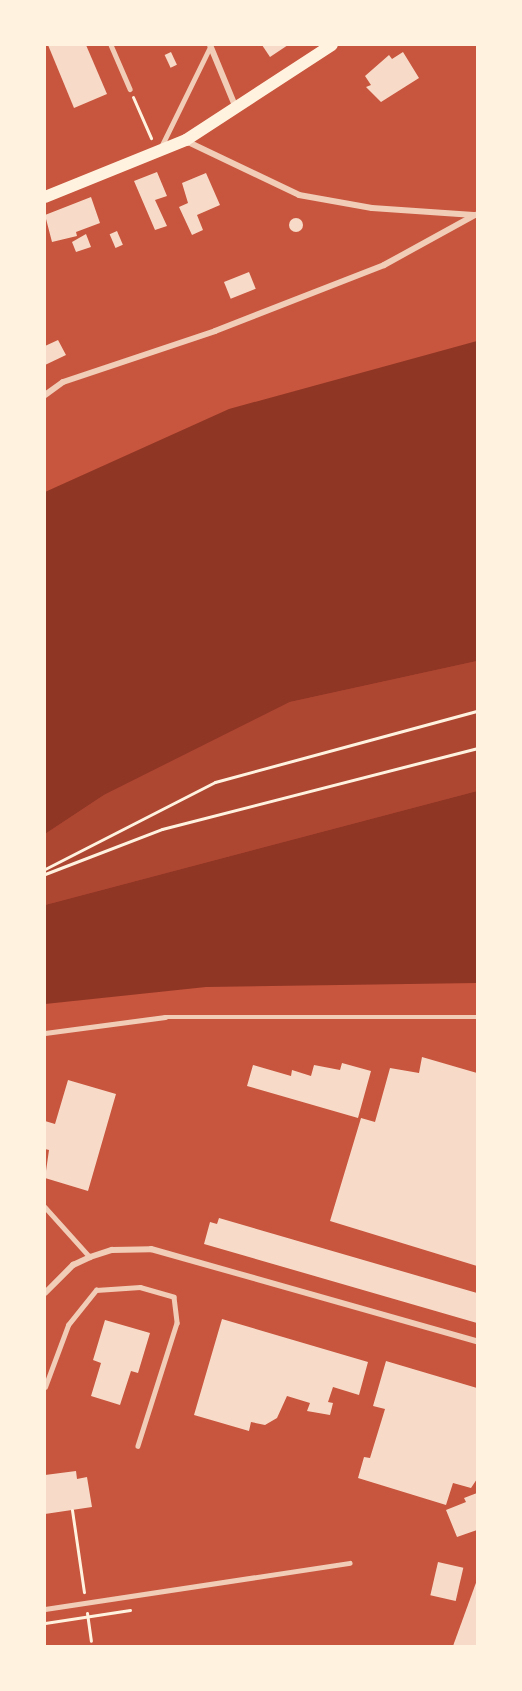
<!DOCTYPE html>
<html>
<head>
<meta charset="utf-8">
<style>
  body { margin:0 }
  #map { position:relative; width:522px; height:1691px; overflow:hidden; background:#c8553d; font-family:"Roboto Condensed",sans-serif }
  div>[style] { position:absolute }
  [style*='--x'] { left:calc(var(--x)*1px); top:calc(var(--y)*1px); width:calc(var(--w)*1px); rotate:calc(var(--a)*1deg) }
  .green>* { inset:0; background:#ae4732 }
  .water>* { inset:0; background:#8f3625 }
  .building>* { inset:0; background:#f7dbc8; transform-origin:0 0 }
  .round { border-radius:50% }
  .path>* { height:3px; margin:-1.5px; padding:0 1.5px; transform-origin:1.5px; border-radius:1.5px; background:#fff3e0 }
  .service>* { height:4.5px; margin:-2.25px; padding:0 2.25px; transform-origin:2.25px; border-radius:2.25px; background:#f1ccb7 }
  .minor>* { height:6px; margin:-3px; padding:0 3px; transform-origin:3px; border-radius:3px; background:#f1ccb7 }
  .secondary>* { height:12px; margin:-6px; padding:0 6px; transform-origin:6px; border-radius:6px; background:#fff3e0 }
  span { translate:-50% -50%; white-space:nowrap; text-align:center; line-height:1.15; -webkit-text-stroke:4.5px #fff3e0; paint-order:stroke }
  .frame { position:absolute; inset:0; border:46px solid #fff3e0; pointer-events:none }
</style>
</head>
<body>
<div id="map">
  <div class="green">
    <div style="clip-path:polygon(477px 661px,477px 791px,45px 905px,45px 834px,104px 795px,290px 702px)"></div>
  </div>
  <div class="water">
    <div style="clip-path:polygon(477px 341px,477px 661px,290px 702px,104px 795px,45px 834px,45px 492px,229px 409px)"></div>
    <div style="clip-path:polygon(477px 791px,477px 983px,206px 987px,45px 1004px,45px 905px)"></div>
  </div>
  <div class="building">
    <div style="clip-path:polygon(48px 45px,86px 45px,107px 94px,74px 108px)"></div>
    <div style="clip-path:polygon(262px 45px,288px 45px,270px 57px)"></div>
    <div style="left:171px;top:52px;width:14px;height:7px;rotate:65deg"></div>
    <div style="clip-path:polygon(403px 52px,419px 78px,381px 102px,366px 87px,371px 85px,365px 76px,389px 55px,392px 59px)"></div>
    <div style="clip-path:polygon(157px 172px,167px 196px,155px 200px,167px 226px,155px 230px,134px 181px)"></div>
    <div style="clip-path:polygon(206px 173px,220px 205px,197px 215px,203px 230px,192px 235px,179px 207px,188px 203px,182px 183px)"></div>
    <div style="clip-path:polygon(91px 197px,100px 223px,76px 232px,77px 236px,52px 242px,45px 215px)"></div>
    <div class="round" style="left:289px;top:218px;width:14px;height:14px"></div>
    <div style="left:117px;top:231px;width:15px;height:8px;rotate:67deg"></div>
    <div style="clip-path:polygon(86px 234px,91px 247px,76px 252px,72px 242px)"></div>
    <div style="left:249px;top:272px;width:18px;height:27px;rotate:68deg"></div>
    <div style="clip-path:polygon(58px 340px,66px 355px,45px 365px,45px 346px)"></div>
    <div style="clip-path:polygon(422px 1057px,477px 1073px,477px 1266px,330px 1221px,361px 1118px,375px 1122px,390px 1068px,419px 1073px)"></div>
    <div style="clip-path:polygon(342px 1063px,371px 1071px,358px 1118px,247px 1086px,253px 1065px,291px 1076px,292px 1070px,311px 1076px,314px 1065px,340px 1070px)"></div>
    <div style="clip-path:polygon(68px 1080px,116px 1094px,88px 1191px,45px 1178px,49px 1150px,45px 1149px,45px 1121px,55px 1124px)"></div>
    <div style="clip-path:polygon(219px 1218px,477px 1293px,477px 1323px,204px 1244px,210px 1222px,217px 1224px)"></div>
    <div style="clip-path:polygon(222px 1319px,368px 1362px,359px 1395px,333px 1387px,328px 1402px,333px 1403px,330px 1415px,307px 1411px,310px 1403px,287px 1396px,277px 1418px,265px 1425px,251px 1422px,249px 1431px,194px 1415px)"></div>
    <div style="clip-path:polygon(105px 1320px,150px 1333px,138px 1373px,131px 1371px,120px 1405px,91px 1396px,101px 1363px,93px 1360px)"></div>
    <div style="clip-path:polygon(386px 1361px,477px 1388px,477px 1479px,471px 1488px,453px 1483px,446px 1505px,358px 1478px,364px 1457px,370px 1458px,385px 1409px,373px 1406px)"></div>
    <div style="clip-path:polygon(76px 1471px,77px 1479px,87px 1477px,92px 1507px,45px 1514px,45px 1475px)"></div>
    <div style="clip-path:polygon(477px 1493px,477px 1530px,457px 1537px,446px 1510px,466px 1502px,464px 1498px)"></div>
    <div style="left:438px;top:1562px;width:26px;height:34px;rotate:13deg"></div>
    <div style="clip-path:polygon(477px 1580px,477px 1646px,453px 1646px)"></div>
  </div>
  <div class="path">
    <div style="--x:133;--y:97;--w:45;--a:66.3"></div>
    <div style="--x:45;--y:869;--w:191;--a:-27.1"></div>
    <div style="--x:215;--y:782;--w:271;--a:-15.2"></div>
    <div style="--x:45;--y:874;--w:125;--a:-21"></div>
    <div style="--x:162;--y:829;--w:325;--a:-14.4"></div>
    <div style="--x:72;--y:1510;--w:83;--a:81.7"></div>
    <div style="--x:87;--y:1613;--w:28;--a:82"></div>
    <div style="--x:45;--y:1623;--w:86;--a:-8.7"></div>
  </div>
  <div class="service">
    <div style="--x:111;--y:45;--w:48;--a:66.6"></div>
    <div style="--x:161;--y:147;--w:111;--a:-63.9"></div>
    <div style="--x:45;--y:1033;--w:121;--a:-7.6"></div>
    <div style="--x:165;--y:1017;--w:312;--a:0"></div>
    <div style="--x:45;--y:1207;--w:67;--a:48"></div>
    <div style="--x:45;--y:1387;--w:66;--a:-69.6"></div>
    <div style="--x:68;--y:1325;--w:45;--a:-51.3"></div>
    <div style="--x:96;--y:1290;--w:44;--a:-3.9"></div>
    <div style="--x:140;--y:1287;--w:35;--a:16"></div>
    <div style="--x:174;--y:1297;--w:26;--a:83"></div>
    <div style="--x:177;--y:1323;--w:129;--a:107.6"></div>
    <div style="--x:45;--y:1609;--w:308;--a:-8.6"></div>
  </div>
  <div class="minor">
    <div style="--x:210;--y:45;--w:68;--a:67.6"></div>
    <div style="--x:186;--y:141;--w:125;--a:25.5"></div>
    <div style="--x:299;--y:195;--w:74;--a:10.1"></div>
    <div style="--x:372;--y:208;--w:102;--a:3.9"></div>
    <div style="--x:45;--y:395;--w:22;--a:-36"></div>
    <div style="--x:63;--y:382;--w:160;--a:-18.5"></div>
    <div style="--x:215;--y:331;--w:181;--a:-21.3"></div>
    <div style="--x:384;--y:265;--w:104;--a:-28.8"></div>
    <div style="--x:45;--y:1293;--w:40;--a:-45"></div>
    <div style="--x:73;--y:1265;--w:19;--a:-25"></div>
    <div style="--x:90;--y:1257;--w:23;--a:-18"></div>
    <div style="--x:112;--y:1250;--w:39;--a:-1"></div>
    <div style="--x:151;--y:1249;--w:339;--a:15.8"></div>
  </div>
  <div class="secondary">
    <div style="--x:45;--y:197;--w:152;--a:-22"></div>
    <div style="--x:186;--y:140;--w:174;--a:-33.1"></div>
  </div>
  <div class="frame"></div>
</div>
</body>
</html>
